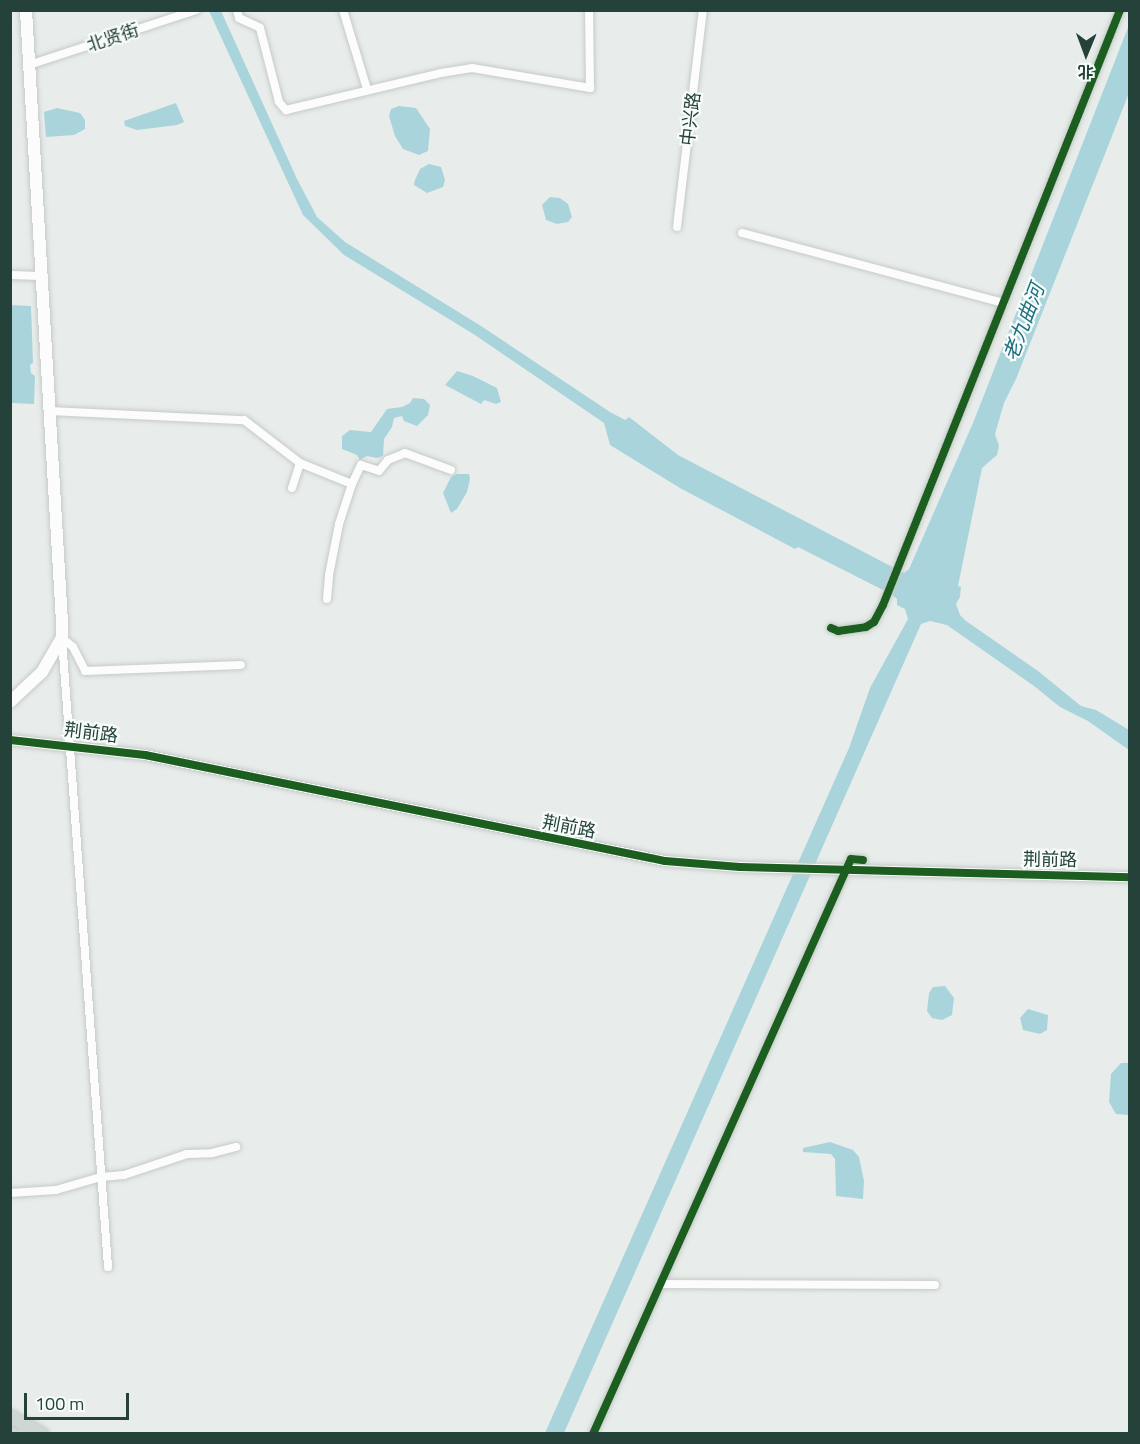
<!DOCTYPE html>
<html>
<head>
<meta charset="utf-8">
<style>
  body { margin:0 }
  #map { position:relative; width:1140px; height:1444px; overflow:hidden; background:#e8edeb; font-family:"Titillium Web","Noto Sans SC",sans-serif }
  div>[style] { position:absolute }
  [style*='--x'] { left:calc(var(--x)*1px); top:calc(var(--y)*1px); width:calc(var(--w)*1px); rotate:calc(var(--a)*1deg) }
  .water>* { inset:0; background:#a9d4db }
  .roads { filter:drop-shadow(0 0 2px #c5cac8) drop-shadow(0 0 2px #c5cac8) }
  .minor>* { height:8px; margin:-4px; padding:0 4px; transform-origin:4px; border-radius:4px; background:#fcfcfc }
  .tertiary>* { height:10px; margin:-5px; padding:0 5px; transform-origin:5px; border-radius:5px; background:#fcfcfc }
  .secondary>* { height:12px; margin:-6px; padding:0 6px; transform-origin:6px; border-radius:6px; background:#fcfcfc }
  .primary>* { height:12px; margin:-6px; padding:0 6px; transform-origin:6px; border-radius:6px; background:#cfd7d5 }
  .cycleway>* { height:8px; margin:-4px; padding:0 4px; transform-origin:4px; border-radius:4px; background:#1b5e20 }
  span { translate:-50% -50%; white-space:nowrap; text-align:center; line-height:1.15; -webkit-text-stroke:4.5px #f7fbf9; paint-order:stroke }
  .street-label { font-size:18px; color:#24423a }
  .water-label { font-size:20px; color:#1c6f80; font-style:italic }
  .frame { position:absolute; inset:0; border:12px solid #24423a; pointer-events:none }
  .north { position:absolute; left:1056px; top:24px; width:60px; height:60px; -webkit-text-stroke:4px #f7fbf9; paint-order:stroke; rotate:181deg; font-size:16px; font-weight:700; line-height:24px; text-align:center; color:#24423a }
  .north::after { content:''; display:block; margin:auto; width:21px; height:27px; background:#24423a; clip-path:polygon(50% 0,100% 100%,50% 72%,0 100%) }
  .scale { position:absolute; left:24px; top:1393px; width:105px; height:27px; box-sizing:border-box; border:3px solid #24423a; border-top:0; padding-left:8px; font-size:18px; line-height:21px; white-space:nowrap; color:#24423a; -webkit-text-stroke:4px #f7fbf9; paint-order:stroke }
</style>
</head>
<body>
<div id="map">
  <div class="water">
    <div style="clip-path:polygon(209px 11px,221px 11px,297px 179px,317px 217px,345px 242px,481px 326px,610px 412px,625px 420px,629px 417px,678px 455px,904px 573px,909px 569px,973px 423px,1129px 25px,1129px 93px,1016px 379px,1004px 403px,995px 434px,999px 446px,997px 455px,982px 468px,958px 586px,961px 587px,960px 597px,956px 604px,960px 615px,966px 621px,1038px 671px,1081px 706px,1096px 710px,1129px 730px,1129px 750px,1088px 721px,1060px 707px,1034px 686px,947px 625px,930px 621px,921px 624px,564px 1433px,545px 1433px,849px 748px,870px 688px,908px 619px,905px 609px,897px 605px,897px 599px,891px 594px,798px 547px,795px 549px,680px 488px,610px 445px,604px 423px,475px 335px,344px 255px,303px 215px)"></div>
    <div style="clip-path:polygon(176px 103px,184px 122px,177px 125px,137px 130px,125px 126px,124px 121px)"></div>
    <div style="clip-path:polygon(399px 106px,416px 108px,430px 129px,428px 151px,419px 155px,403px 149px,395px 136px,389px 116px,391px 109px)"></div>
    <div style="clip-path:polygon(57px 108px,80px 113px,85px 120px,85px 129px,74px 135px,46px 137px,44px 112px)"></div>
    <div style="clip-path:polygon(429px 164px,441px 167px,445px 180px,443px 187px,427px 193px,414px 185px,415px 180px,420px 169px)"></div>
    <div style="clip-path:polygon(550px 197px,560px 198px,568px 204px,572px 217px,568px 222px,557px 224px,546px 220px,542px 205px)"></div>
    <div style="clip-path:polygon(11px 305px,31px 306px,33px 363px,30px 365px,31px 373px,35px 376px,34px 404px,11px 403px)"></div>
    <div style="clip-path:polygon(457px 371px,473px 376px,497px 388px,501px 402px,496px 404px,484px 400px,481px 404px,445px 385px)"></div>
    <div style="clip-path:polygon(413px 398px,424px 399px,430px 405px,428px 415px,417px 426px,404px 421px,402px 416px,394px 418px,392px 427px,384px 439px,383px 456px,377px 458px,367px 456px,360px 460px,357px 455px,342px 449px,342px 436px,350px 430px,371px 432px,387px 409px,402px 407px,410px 403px)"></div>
    <div style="clip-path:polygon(456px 474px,469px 474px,470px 479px,467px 492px,457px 509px,451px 513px,443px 493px,451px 477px)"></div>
    <div style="clip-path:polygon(945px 986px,954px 998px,952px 1015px,942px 1020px,932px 1018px,927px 1011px,929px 993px,933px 987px)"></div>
    <div style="clip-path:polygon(1028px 1009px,1048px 1015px,1047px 1030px,1040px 1034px,1023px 1030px,1020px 1018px)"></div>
    <div style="clip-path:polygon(1121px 1063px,1129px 1063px,1129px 1115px,1116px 1114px,1109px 1102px,1111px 1074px)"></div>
    <div style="clip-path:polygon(830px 1142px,853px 1150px,859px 1157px,864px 1181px,863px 1199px,836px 1196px,835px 1159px,831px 1154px,803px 1152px,803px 1148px)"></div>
  </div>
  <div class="roads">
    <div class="minor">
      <div style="--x:237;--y:10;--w:8;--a:76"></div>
      <div style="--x:239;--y:18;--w:23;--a:25"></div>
      <div style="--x:260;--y:28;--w:76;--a:75.6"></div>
      <div style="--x:279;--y:102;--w:11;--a:49"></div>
      <div style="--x:286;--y:110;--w:159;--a:-13.4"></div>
      <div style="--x:441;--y:73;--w:31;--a:-9"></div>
      <div style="--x:472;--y:68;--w:120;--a:9.6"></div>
      <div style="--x:590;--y:88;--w:78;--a:-90.7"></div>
      <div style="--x:343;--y:10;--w:83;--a:73.1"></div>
      <div style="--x:29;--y:65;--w:176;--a:-18.2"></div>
      <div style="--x:677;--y:227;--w:219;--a:-83.2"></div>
      <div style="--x:742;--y:233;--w:271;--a:15"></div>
      <div style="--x:10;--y:275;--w:31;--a:2"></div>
      <div style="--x:50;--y:411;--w:194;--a:2.7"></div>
      <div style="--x:244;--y:420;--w:71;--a:37.5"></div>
      <div style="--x:300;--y:463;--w:56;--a:22"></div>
      <div style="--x:352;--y:484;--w:21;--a:-65"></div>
      <div style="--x:361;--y:465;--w:19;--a:18"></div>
      <div style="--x:379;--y:471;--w:14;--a:-51"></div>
      <div style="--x:388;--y:460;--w:18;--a:-22"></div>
      <div style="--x:405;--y:453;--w:49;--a:20.3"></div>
      <div style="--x:292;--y:488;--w:26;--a:-72"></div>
      <div style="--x:327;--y:599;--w:24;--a:-85"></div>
      <div style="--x:329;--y:575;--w:52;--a:-78.9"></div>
      <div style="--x:339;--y:524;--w:42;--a:-72"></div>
      <div style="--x:831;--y:628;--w:8;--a:23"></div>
      <div style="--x:838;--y:631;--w:28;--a:-8"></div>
      <div style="--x:866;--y:627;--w:9;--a:-32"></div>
      <div style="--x:874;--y:622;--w:19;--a:-62"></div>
      <div style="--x:883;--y:605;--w:640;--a:-68.28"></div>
      <div style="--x:62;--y:638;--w:14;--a:39"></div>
      <div style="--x:73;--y:647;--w:27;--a:63"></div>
      <div style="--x:85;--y:671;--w:156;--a:-2.2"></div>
      <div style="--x:62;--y:639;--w:630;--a:85.81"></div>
      <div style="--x:10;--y:1193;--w:46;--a:-3.7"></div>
      <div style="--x:56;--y:1190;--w:47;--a:-16.1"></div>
      <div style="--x:101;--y:1177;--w:23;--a:-5"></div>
      <div style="--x:124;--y:1175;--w:66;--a:-18.4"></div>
      <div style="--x:187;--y:1154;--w:25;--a:-2"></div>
      <div style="--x:212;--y:1153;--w:25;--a:-14"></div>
      <div style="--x:660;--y:1284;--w:275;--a:0.2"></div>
      <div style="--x:593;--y:1434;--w:618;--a:-65.84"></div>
      <div style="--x:846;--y:870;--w:12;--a:-66"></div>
      <div style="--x:851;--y:859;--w:12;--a:5"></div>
    </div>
    <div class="tertiary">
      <div style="--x:10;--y:740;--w:136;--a:6.3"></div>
      <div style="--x:145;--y:755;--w:531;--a:11.52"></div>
      <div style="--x:665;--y:861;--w:75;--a:4.6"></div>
      <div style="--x:740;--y:867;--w:390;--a:1.5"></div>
    </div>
    <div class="secondary">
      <div style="--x:10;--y:702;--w:44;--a:-43.2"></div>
      <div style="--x:42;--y:672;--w:39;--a:-60"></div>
      <div style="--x:62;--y:638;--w:16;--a:-90"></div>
      <div style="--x:62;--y:622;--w:613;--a:-93.37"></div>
    </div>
    <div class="primary">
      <div style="--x:10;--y:1416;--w:37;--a:29"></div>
      <div style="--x:10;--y:1433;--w:2;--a:27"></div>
    </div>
  </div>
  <div class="cycleway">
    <div style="--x:831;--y:628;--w:8;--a:23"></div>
    <div style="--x:838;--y:631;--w:28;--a:-8"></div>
    <div style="--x:866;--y:627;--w:9;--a:-32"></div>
    <div style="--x:874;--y:622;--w:19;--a:-62"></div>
    <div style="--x:883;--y:605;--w:640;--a:-68.28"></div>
    <div style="--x:10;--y:740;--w:136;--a:6.3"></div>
    <div style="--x:145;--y:755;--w:531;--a:11.52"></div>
    <div style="--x:665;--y:861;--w:75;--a:4.6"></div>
    <div style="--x:740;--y:867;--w:390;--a:1.5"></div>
    <div style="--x:593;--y:1434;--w:618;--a:-65.84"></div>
    <div style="--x:846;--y:870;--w:12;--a:-66"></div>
    <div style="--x:851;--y:859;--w:12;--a:5"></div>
  </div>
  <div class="street-label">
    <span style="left:113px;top:38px;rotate:-18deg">北贤街</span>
    <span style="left:691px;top:119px;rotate:-83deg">中兴路</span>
    <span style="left:91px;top:733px;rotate:7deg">荆前路</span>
    <span style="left:569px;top:827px;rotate:11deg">荆前路</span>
    <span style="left:1050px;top:860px;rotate:1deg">荆前路</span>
  </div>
  <div class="water-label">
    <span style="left:1023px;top:322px;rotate:-69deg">老九曲河</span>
  </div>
  <div class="frame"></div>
  <div class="north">北</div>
  <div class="scale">100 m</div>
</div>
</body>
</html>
